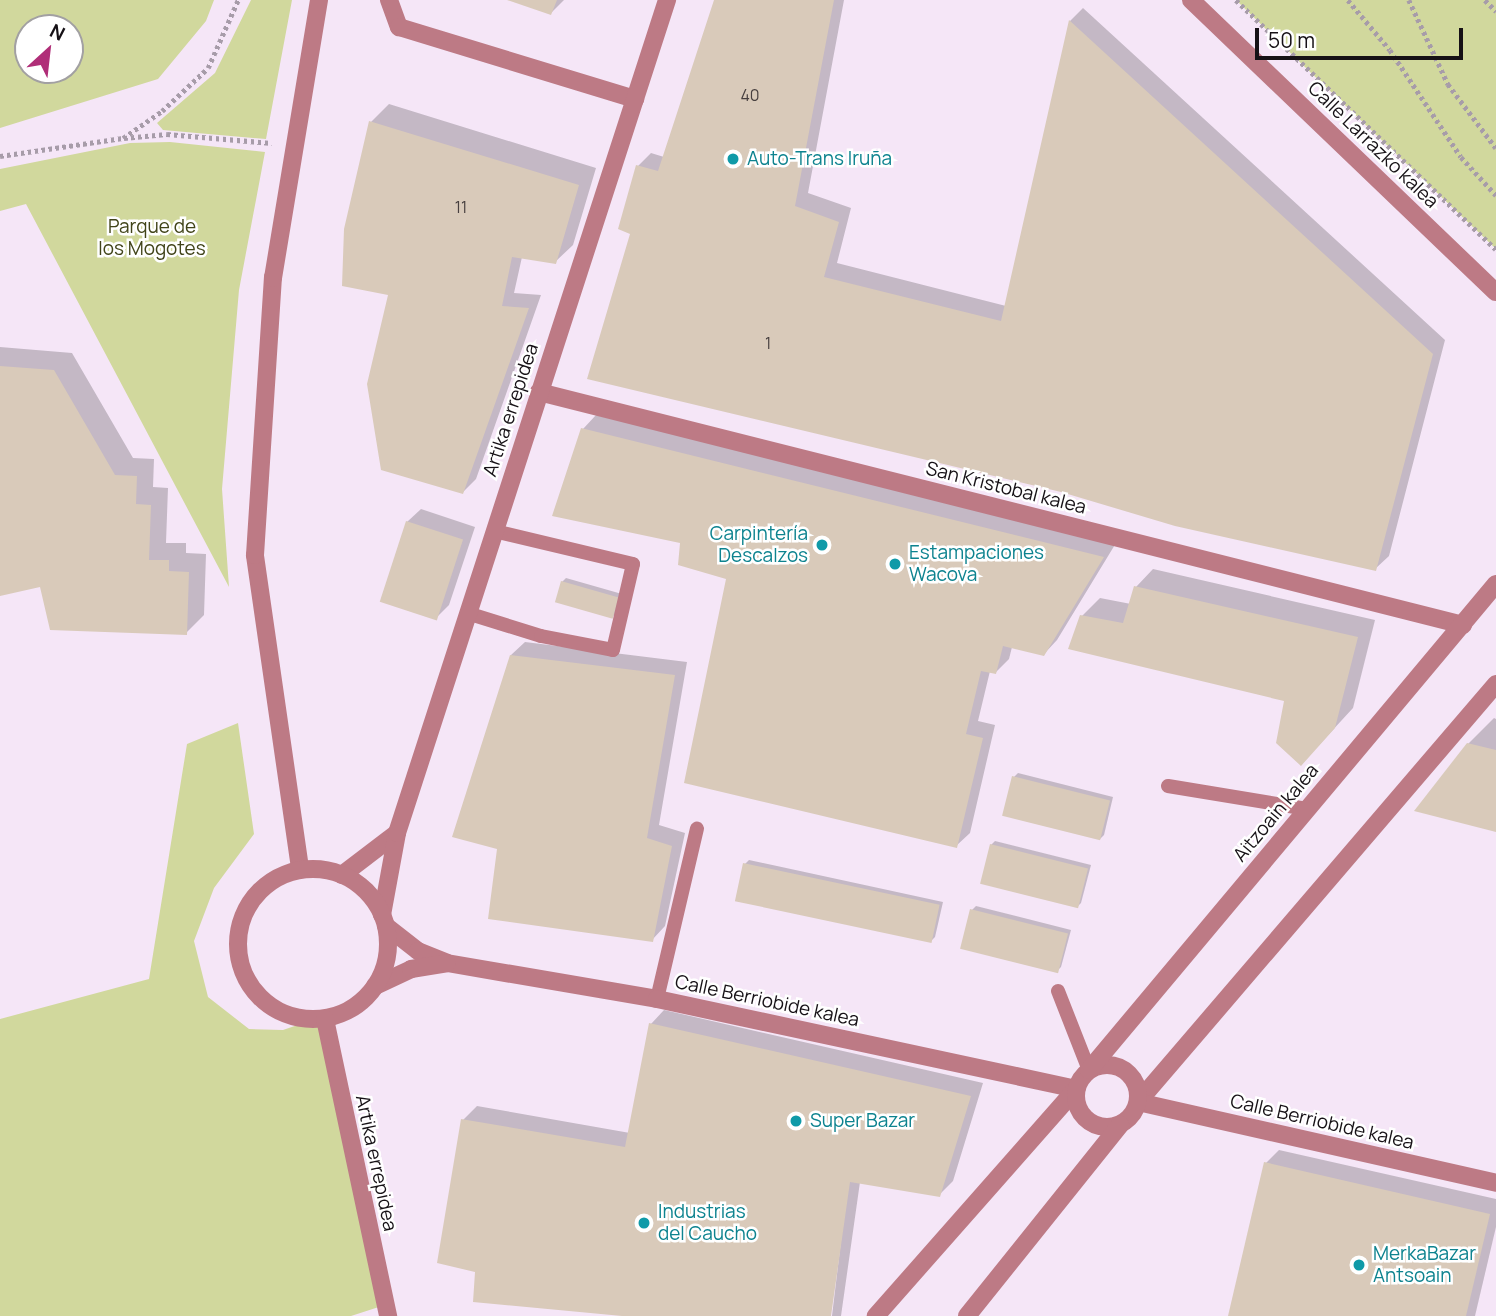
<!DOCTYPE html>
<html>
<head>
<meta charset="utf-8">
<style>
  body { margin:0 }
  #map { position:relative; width:1496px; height:1316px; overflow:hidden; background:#f5e6f7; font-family:Manrope,sans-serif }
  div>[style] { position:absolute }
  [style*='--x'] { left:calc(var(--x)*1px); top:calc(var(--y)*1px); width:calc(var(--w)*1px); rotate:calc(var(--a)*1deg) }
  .green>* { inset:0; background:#d1d89d }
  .shadow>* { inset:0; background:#0003 }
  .building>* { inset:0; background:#d9caba; transform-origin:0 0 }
  .path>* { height:4.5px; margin-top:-2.25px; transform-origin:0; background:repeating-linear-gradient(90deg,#a79ca9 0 3.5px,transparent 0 7px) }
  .service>* { height:14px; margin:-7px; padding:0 7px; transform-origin:7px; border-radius:7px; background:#bd7a85 }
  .minor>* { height:18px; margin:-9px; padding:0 9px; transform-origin:9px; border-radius:9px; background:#bd7a85 }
  .minor>.ring { margin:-9px; padding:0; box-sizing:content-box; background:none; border:18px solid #bd7a85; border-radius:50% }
  .tertiary>* { height:18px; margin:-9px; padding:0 9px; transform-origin:9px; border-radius:9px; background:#bd7a85 }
  .tertiary>.ring { margin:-9px; padding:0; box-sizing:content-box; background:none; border:18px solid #bd7a85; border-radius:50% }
  .dots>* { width:19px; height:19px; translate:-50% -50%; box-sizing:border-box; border:4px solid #fff; border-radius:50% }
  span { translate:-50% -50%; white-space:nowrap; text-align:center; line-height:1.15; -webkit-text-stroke:5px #fff; paint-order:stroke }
  .number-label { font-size:16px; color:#473f3f }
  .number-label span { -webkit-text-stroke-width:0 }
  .street-label { font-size:19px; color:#161116 }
  .culture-label { font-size:19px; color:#0d838f }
  .left { translate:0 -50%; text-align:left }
  .right { translate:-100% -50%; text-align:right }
  .park-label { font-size:19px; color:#414419 }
  .north { position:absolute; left:14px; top:14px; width:70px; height:70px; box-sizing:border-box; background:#fff; border:2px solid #a2a0a2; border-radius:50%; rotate:27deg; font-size:19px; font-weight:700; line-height:28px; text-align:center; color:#161116 }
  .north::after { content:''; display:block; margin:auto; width:24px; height:32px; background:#b02e78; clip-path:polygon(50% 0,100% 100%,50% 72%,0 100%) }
  .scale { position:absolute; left:1255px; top:28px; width:208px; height:32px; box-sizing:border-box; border:4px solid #161116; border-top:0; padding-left:9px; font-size:21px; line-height:24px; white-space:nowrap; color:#161116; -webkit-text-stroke:5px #fff; paint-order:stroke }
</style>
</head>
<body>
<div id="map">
  <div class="green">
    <div style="clip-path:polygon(evenodd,0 0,214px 0,206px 21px,158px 79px,0 128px,0 0,28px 28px,70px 28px,70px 70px,28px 70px,28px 28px)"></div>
    <div style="clip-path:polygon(251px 0,292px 0,266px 139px,163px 130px,157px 123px,215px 73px)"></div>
    <div style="clip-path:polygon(1236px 0,1496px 0,1496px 249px,1307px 69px)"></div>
    <div style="clip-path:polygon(170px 142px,265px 152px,239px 290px,222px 489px,229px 587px,26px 204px,0 211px,0 169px,130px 143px)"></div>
    <div style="clip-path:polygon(238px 723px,254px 834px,214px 888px,194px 941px,208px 997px,249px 1029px,283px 1030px,324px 1016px,385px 1305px,351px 1316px,0 1316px,0 1019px,149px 979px,187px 744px)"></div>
  </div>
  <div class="shadow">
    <div style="clip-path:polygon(511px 0,564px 0,551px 13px)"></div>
    <div style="clip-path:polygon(716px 0,844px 0,808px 193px,851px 208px,837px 263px,1006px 306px,1070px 21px,1083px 8px,1445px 340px,1389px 556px,1375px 569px,632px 233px,638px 166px,651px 153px,664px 157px)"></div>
    <div style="clip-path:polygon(389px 104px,596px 168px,573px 245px,555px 262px,522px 257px,514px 293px,541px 295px,476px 479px,463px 492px,390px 294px,371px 122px)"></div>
    <div style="clip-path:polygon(0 347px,72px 353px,133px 458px,154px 459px,153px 487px,168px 488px,166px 543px,186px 543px,186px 553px,206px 554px,204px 615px,186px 633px,42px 585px,0 594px)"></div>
    <div style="clip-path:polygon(596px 415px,1116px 543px,1057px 640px,1044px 654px,1012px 647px,1009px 659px,996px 672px,990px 671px,978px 721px,995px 725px,970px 833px,956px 846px,728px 578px,682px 542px,583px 429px)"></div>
    <div style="clip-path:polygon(421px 509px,475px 527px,449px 605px,435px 619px,407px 522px)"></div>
    <div style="clip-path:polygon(1153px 569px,1375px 620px,1353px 708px,1318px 746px,1286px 700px,1082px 616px,1100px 598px,1131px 604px,1136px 587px)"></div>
    <div style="clip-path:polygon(566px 578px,622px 594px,617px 612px,613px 616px,562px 582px)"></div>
    <div style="clip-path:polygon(525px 642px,687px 662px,659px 825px,685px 833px,665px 926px,652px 940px,498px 847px,511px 655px)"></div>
    <div style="clip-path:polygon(1494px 718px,1496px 719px,1496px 830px,1468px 744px)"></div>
    <div style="clip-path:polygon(1018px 773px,1113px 797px,1104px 835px,1100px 839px,1014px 777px)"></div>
    <div style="clip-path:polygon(995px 841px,1091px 865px,1081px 903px,1077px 907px,991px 845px)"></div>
    <div style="clip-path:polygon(749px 860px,943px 902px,935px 937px,931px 941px,745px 864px)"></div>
    <div style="clip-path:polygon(976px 906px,1071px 930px,1061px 967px,1057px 971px,972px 910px)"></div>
    <div style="clip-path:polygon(664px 1010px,983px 1083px,953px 1181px,939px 1195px,860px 1182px,841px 1316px,832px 1316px,849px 1174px,829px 1316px,630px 1316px,477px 1271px,463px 1120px,477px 1106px,630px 1133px,651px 1024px)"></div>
    <div style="clip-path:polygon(1279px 1150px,1496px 1199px,1496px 1227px,1475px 1316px,1230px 1316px,1266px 1163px)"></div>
  </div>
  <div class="building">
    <div style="clip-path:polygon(507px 0,557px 0,551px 15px)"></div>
    <div style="clip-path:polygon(714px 0,834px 0,795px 206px,839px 222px,824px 277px,1001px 321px,1069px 20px,1433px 354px,1376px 571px,1175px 526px,1061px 492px,587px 379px,630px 234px,618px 229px,636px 165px,658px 171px)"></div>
    <div style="clip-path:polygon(369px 121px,579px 185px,556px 264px,512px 257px,502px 306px,529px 308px,463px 494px,381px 470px,367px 384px,388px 295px,342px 286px,344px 229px)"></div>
    <div style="clip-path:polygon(0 366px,54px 370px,115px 475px,137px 476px,136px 504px,151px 505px,149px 560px,169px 560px,169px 571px,189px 572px,187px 635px,50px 630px,40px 587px,0 596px)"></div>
    <div style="clip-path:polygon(581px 428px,1104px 557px,1044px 656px,1003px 646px,996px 674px,981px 671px,966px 734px,983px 738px,957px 848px,684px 783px,726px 579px,678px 565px,680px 543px,552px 516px)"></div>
    <div style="left:406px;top:521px;width:60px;height:85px;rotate:18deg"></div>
    <div style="left:561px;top:581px;width:60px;height:22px;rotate:16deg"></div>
    <div style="clip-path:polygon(1134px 586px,1358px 637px,1335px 728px,1301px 766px,1276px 743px,1284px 701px,1068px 649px,1080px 615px,1123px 623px)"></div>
    <div style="clip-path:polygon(510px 655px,675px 675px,647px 838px,672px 846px,653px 942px,488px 919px,497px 849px,452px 837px)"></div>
    <div style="clip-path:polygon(1467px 743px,1496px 750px,1496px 832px,1414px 811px)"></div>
    <div style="left:1012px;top:776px;width:101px;height:41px;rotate:14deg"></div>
    <div style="left:990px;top:844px;width:101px;height:41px;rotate:14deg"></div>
    <div style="left:743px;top:863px;width:201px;height:39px;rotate:12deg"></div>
    <div style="left:970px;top:909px;width:101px;height:41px;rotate:14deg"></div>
    <div style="clip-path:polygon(649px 1023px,971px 1096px,940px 1197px,850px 1182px,831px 1316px,622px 1316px,473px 1302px,475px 1272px,437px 1263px,461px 1119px,625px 1147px)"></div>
    <div style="clip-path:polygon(1264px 1162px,1490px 1214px,1466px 1316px,1228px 1316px)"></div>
  </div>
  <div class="path">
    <div style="--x:1236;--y:0;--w:360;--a:43.8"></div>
    <div style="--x:1348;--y:0;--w:65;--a:50"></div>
    <div style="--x:1390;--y:50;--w:128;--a:56.4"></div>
    <div style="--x:1461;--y:157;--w:52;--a:47.4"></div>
    <div style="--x:1409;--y:0;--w:93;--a:65.1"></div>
    <div style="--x:1448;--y:84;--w:80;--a:53.1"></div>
    <div style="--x:1485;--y:0;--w:16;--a:45"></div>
    <div style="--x:124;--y:138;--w:43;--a:-5.3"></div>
    <div style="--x:167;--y:134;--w:105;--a:4.9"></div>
    <div style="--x:0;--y:156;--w:124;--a:-8.3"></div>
    <div style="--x:123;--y:138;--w:47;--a:-34.7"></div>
    <div style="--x:162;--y:111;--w:63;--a:-43.1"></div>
    <div style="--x:208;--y:68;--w:74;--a:-66.2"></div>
  </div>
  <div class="service">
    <div style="--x:467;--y:613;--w:77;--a:17.3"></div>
    <div style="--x:541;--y:636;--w:73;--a:11"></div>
    <div style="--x:613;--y:650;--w:88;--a:-76.9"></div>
    <div style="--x:633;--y:564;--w:143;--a:-166.6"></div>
    <div style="--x:1168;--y:786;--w:141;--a:9.4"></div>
    <div style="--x:1058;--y:991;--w:85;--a:68.6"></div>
    <div style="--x:657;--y:999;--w:175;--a:-76.8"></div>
  </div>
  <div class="minor">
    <div style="--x:389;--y:0;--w:29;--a:70"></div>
    <div style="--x:399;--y:27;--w:247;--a:17"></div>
    <div style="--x:1191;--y:0;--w:422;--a:43.8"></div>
    <div style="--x:539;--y:392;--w:953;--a:14.15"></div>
    <div style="--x:1496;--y:684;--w:550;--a:130.58"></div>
    <div style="--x:1138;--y:1102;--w:367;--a:12.7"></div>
    <div style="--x:342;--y:875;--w:69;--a:-37.4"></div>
    <div style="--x:382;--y:915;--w:83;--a:-79.6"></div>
    <div style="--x:397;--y:833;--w:876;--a:-72.04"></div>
    <div style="--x:386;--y:926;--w:41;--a:38"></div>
    <div style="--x:418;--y:951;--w:31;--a:22"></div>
    <div style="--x:447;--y:963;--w:213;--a:9.7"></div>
    <div style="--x:657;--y:999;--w:429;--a:12.1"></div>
    <div style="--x:1076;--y:1089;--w:303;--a:131.4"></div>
    <div style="--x:375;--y:986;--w:40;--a:-25"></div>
    <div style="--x:411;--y:969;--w:36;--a:-9"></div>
    <div class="ring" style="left:1076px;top:1065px;width:44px;height:44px"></div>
    <div style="--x:1089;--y:1070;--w:634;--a:-50.06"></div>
    <div style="--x:967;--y:1316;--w:245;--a:-51.3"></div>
  </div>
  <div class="tertiary">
    <div style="--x:300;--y:868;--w:316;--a:-98.2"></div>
    <div style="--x:255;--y:555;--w:278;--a:-86.3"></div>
    <div style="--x:273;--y:278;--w:282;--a:-80.6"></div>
    <div class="ring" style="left:238px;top:869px;width:132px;height:132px"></div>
    <div style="--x:325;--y:1019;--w:304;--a:78"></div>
  </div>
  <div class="dots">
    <div style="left:733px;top:159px;background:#0f9aa8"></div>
    <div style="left:822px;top:545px;background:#0f9aa8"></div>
    <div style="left:895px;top:564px;background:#0f9aa8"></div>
    <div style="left:796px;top:1121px;background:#0f9aa8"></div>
    <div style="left:644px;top:1223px;background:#0f9aa8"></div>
    <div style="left:1359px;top:1265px;background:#0f9aa8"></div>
  </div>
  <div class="number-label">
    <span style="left:750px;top:95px">40</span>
    <span style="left:461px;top:207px">11</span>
    <span style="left:768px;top:343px">1</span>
  </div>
  <div class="street-label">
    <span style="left:1373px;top:145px;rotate:44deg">Calle Larrazko kalea</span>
    <span style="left:511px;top:410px;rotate:-72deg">Artika errepidea</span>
    <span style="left:1006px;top:488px;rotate:14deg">San Kristobal kalea</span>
    <span style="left:1276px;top:813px;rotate:-50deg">Aitzoain kalea</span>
    <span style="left:767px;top:1001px;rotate:12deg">Calle Berriobide kalea</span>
    <span style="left:1322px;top:1122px;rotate:13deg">Calle Berriobide kalea</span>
    <span style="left:376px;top:1163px;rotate:78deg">Artika errepidea</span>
  </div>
  <div class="culture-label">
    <span class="left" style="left:747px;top:159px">Auto-Trans Iruña</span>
    <span class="right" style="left:808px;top:545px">Carpintería<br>Descalzos</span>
    <span class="left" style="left:909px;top:564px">Estampaciones<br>Wacova</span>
    <span class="left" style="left:810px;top:1121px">Super Bazar</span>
    <span class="left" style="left:658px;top:1223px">Industrias<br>del Caucho</span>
    <span class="left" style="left:1373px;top:1265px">MerkaBazar<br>Antsoain</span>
  </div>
  <div class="park-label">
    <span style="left:152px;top:238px">Parque de<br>los Mogotes</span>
  </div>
  <div class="north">N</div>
  <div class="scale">50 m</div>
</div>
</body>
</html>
